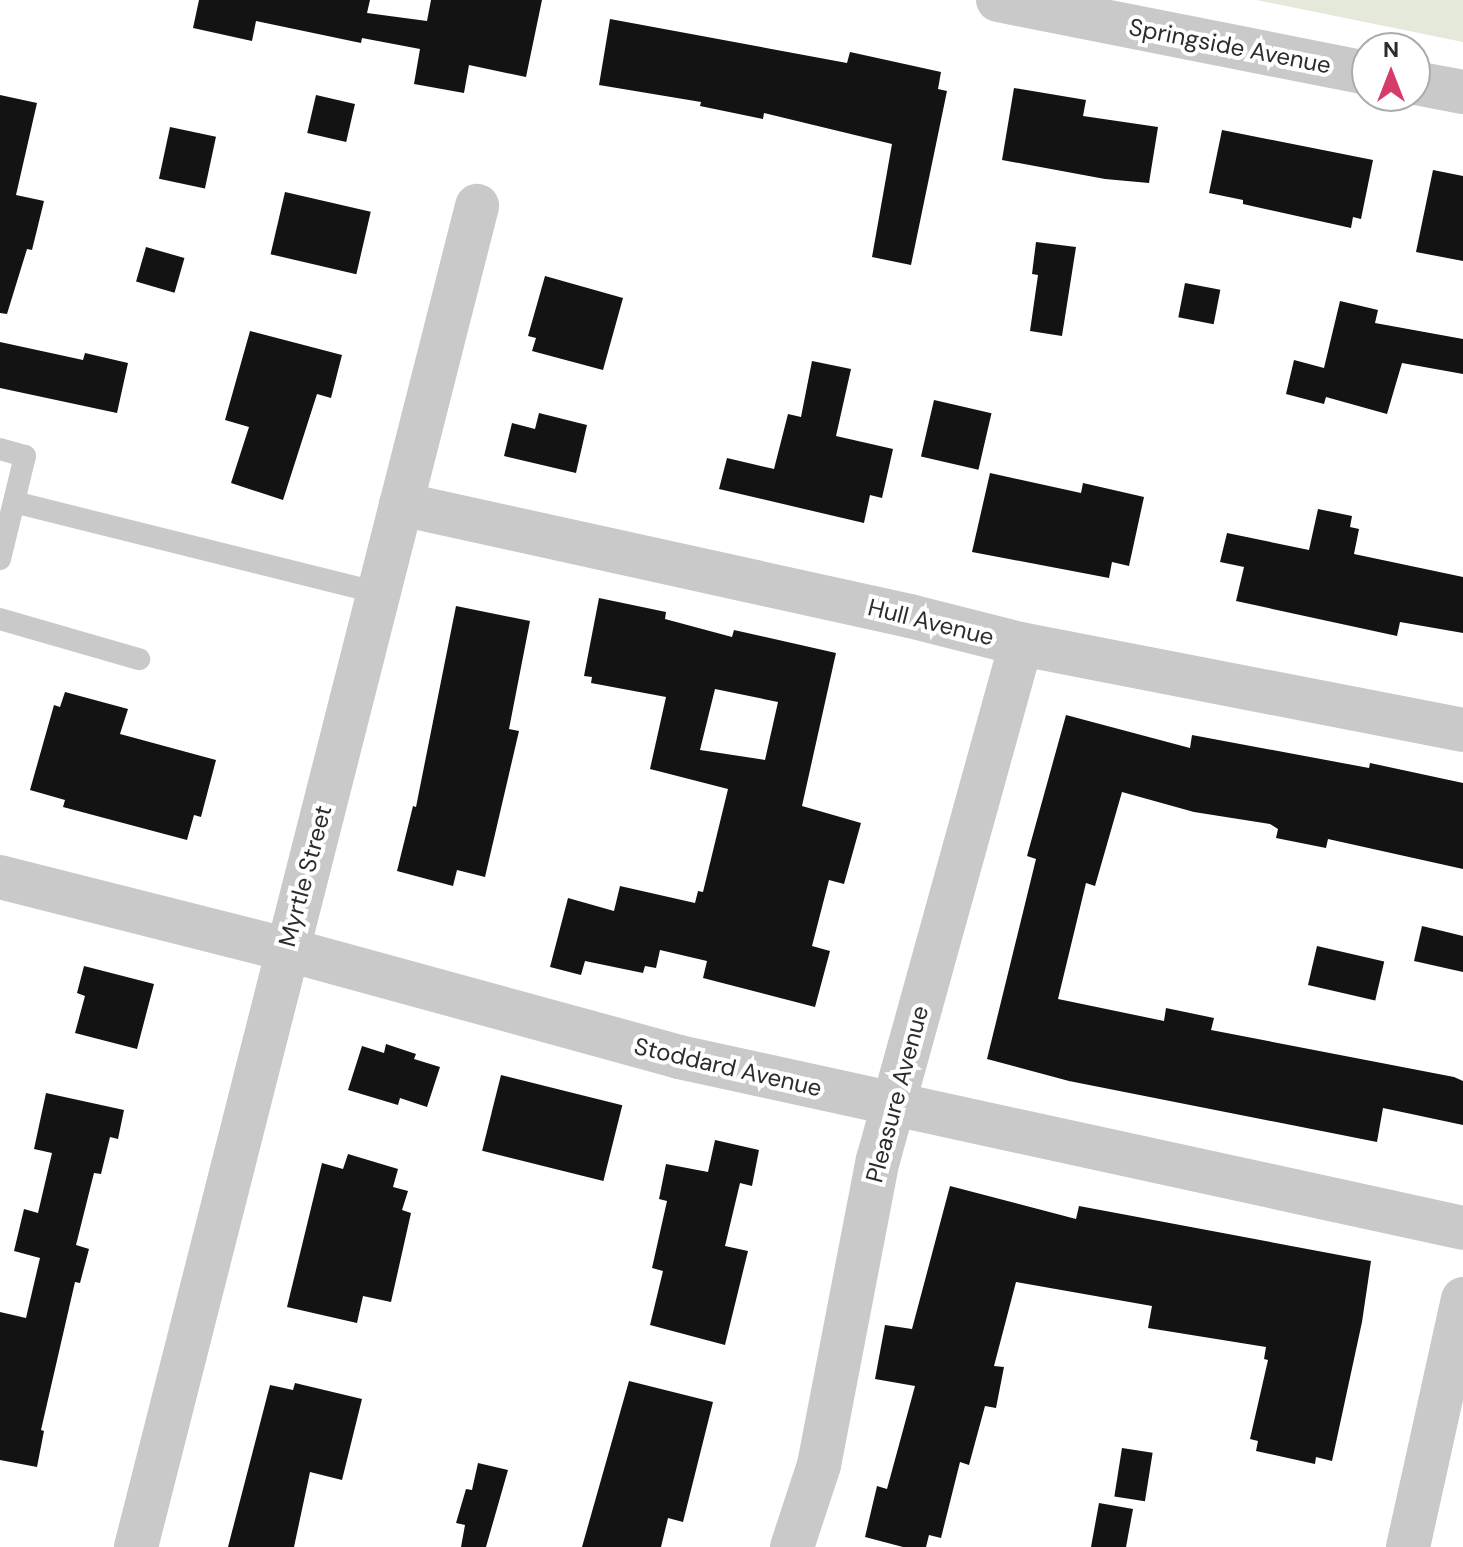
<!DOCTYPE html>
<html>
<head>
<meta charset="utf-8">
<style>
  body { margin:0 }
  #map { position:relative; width:1463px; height:1547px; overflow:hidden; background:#fff; font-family:"DM Sans",sans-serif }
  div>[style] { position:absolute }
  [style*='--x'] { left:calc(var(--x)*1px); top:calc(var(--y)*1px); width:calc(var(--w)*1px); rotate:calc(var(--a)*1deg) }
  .green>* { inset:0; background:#e5e9da }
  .building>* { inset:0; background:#131313; transform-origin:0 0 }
  .service>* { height:22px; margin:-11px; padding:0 11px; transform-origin:11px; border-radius:11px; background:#c9c9c9 }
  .minor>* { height:44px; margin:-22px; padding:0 22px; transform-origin:22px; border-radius:22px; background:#c9c9c9 }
  .tertiary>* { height:44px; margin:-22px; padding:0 22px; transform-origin:22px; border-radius:22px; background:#c9c9c9 }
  span { translate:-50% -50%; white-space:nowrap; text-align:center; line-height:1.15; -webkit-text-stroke:8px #fff; paint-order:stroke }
  .street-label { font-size:24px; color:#2c2c2c }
  .north { position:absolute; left:1351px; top:32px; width:80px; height:80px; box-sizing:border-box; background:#fff; border:2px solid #ababab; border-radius:50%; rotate:0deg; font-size:22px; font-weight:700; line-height:32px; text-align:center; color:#2c2c2c }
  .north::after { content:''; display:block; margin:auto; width:28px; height:36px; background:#d63c68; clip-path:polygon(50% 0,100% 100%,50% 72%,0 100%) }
</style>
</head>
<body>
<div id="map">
  <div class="green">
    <div style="clip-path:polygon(1256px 0,1463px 0,1463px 42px)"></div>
  </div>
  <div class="building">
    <div style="clip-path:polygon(199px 0,370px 0,367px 13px,427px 21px,431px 0,542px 0,526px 77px,469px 65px,464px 93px,414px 84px,420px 49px,362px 38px,361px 43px,256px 21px,252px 41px,193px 28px)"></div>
    <div style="clip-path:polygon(610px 19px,847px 63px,850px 52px,941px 72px,938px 89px,947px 91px,911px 265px,872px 257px,892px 144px,764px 113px,763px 119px,700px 106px,701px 102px,599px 85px)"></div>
    <div style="clip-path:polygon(1014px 88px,1086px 100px,1083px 116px,1158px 127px,1149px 183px,1105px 179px,1002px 160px)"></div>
    <div style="clip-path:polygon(0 95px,37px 103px,16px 195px,44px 201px,32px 250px,27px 249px,7px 314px,0 313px)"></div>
    <div style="left:316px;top:95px;width:40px;height:39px;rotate:13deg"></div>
    <div style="left:170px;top:127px;width:47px;height:53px;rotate:12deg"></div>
    <div style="clip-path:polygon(1222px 130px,1373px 160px,1361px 219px,1353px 217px,1351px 228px,1243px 204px,1243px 200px,1209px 193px)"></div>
    <div style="clip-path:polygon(1433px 170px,1463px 176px,1463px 261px,1416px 252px)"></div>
    <div style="left:285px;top:192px;width:88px;height:64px;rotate:13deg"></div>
    <div style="clip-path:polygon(1036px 242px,1076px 247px,1062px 336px,1030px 331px,1038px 275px,1032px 274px)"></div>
    <div style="left:146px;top:247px;width:40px;height:36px;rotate:16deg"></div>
    <div style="clip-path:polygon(545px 276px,623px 298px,603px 370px,532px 351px,536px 338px,528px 336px)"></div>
    <div style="left:1185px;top:283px;width:36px;height:35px;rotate:11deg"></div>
    <div style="clip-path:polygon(1340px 301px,1378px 310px,1375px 323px,1463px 339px,1463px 374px,1402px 363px,1387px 414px,1326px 397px,1324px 404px,1286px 394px,1294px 360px,1324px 368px)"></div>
    <div style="clip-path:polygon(250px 331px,342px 355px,331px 398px,317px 394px,283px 500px,231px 483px,249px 427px,225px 420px)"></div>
    <div style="clip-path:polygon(0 342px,83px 360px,85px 353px,128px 363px,117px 413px,0 388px)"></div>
    <div style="clip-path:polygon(812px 361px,851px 369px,836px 436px,893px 449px,882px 498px,870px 495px,864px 523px,719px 489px,727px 458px,774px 469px,788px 414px,801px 417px)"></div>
    <div style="left:934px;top:400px;width:59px;height:58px;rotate:13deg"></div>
    <div style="clip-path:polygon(539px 413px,587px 425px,576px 473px,504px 456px,512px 423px,535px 429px)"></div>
    <div style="clip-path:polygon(990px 473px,1081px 493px,1083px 483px,1144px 497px,1129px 566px,1112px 562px,1109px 578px,972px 552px)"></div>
    <div style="clip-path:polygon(1318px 509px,1352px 516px,1350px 527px,1359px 529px,1354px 554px,1463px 577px,1463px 633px,1400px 622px,1397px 636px,1236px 601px,1244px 567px,1220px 562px,1227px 533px,1309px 550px)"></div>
    <div style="clip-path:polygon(evenodd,599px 598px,666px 612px,665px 619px,732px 637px,734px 630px,836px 653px,802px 806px,861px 823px,844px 884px,829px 880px,812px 946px,830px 951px,815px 1007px,703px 978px,707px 961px,660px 950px,656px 968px,645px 966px,643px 973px,585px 961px,581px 975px,550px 967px,568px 898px,614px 911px,620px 886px,695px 903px,698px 891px,703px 892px,728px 789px,650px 769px,666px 697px,591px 683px,592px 677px,584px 676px,599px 598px,715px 689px,778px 702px,765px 760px,700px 750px,715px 689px)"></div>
    <div style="clip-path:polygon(456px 606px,530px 621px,509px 729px,519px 731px,485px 877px,457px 870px,453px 886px,397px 871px,413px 806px,416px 807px)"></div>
    <div style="clip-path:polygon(65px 692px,128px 709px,120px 734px,216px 760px,201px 817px,194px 815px,187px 840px,63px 807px,65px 800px,30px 790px,54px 705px,60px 707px)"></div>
    <div style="clip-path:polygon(1066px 715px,1190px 748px,1192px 735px,1369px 768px,1370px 763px,1463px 783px,1463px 869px,1328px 839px,1326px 848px,1276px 838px,1278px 829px,1270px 824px,1194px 812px,1122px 792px,1095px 886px,1086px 883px,1058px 999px,1164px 1021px,1166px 1008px,1214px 1018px,1211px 1030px,1454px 1077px,1463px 1081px,1463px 1125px,1383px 1108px,1377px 1142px,1069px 1081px,987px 1059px,1036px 859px,1027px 856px)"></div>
    <div style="clip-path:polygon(1422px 926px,1463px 936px,1463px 972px,1414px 961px)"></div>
    <div style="left:1317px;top:946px;width:69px;height:40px;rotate:13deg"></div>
    <div style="clip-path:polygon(84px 966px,154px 984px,137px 1049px,75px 1033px,85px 996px,77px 993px)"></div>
    <div style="clip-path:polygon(386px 1044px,416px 1054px,414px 1059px,440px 1067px,427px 1107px,400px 1098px,398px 1105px,348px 1090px,362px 1046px,384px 1053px)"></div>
    <div style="left:501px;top:1075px;width:125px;height:78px;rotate:14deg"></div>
    <div style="clip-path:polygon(46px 1093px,124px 1110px,118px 1139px,110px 1137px,101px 1174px,94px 1173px,76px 1245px,89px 1249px,80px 1283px,75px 1282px,41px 1430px,44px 1431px,37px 1467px,0 1460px,0 1312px,26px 1318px,40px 1258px,14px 1251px,24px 1209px,38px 1213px,52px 1153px,34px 1149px)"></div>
    <div style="clip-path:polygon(715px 1140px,759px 1150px,752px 1186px,740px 1183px,725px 1246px,748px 1251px,725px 1345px,650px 1325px,663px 1271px,652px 1268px,667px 1201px,659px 1199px,666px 1164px,708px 1172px)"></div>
    <div style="clip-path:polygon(348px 1154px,398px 1169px,393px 1187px,408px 1191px,402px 1210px,411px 1213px,391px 1302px,363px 1296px,357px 1323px,287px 1307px,322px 1163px,343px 1169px)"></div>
    <div style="clip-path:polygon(950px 1186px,1076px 1219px,1079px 1206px,1371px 1261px,1362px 1322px,1332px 1461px,1316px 1457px,1315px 1464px,1256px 1451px,1258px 1441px,1250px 1439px,1268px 1360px,1264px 1359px,1266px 1347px,1148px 1328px,1152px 1306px,1016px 1282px,994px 1366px,1004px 1367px,996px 1408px,985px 1406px,969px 1465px,960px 1462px,941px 1538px,929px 1535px,926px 1547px,903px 1547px,865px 1537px,877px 1486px,887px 1489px,915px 1386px,875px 1379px,885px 1325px,912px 1329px)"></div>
    <div style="clip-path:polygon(629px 1381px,713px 1402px,683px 1522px,668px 1518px,661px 1547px,582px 1547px)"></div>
    <div style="clip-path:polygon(295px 1383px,362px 1399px,342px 1480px,310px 1472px,294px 1547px,228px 1547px,270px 1385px,293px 1390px)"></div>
    <div style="left:1122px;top:1448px;width:31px;height:49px;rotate:9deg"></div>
    <div style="clip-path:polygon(478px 1463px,508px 1470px,486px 1547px,461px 1547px,465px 1525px,456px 1523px,466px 1489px,472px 1490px)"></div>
    <div style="clip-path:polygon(1099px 1503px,1133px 1509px,1126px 1547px,1091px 1547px)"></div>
  </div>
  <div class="service">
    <div style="--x:0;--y:449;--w:26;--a:16"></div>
    <div style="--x:25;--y:456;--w:106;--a:103.6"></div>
    <div style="--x:14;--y:502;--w:375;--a:14"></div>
    <div style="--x:0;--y:619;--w:145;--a:16.1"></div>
  </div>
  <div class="minor">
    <div style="--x:401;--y:504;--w:521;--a:12.41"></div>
    <div style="--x:910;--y:616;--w:114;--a:14.2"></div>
    <div style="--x:1021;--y:644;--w:450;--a:11"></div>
    <div style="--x:0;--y:877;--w:294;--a:14.2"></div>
    <div style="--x:285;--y:949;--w:409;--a:15.3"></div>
    <div style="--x:679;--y:1057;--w:802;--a:12.3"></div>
    <div style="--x:136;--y:1547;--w:1384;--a:-75.73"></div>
    <div style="--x:792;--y:1547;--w:86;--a:-71.8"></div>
    <div style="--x:819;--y:1465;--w:311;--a:-79.1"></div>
    <div style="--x:878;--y:1160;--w:535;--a:-74.51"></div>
    <div style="--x:1408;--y:1547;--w:254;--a:-77.5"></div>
  </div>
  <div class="tertiary">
    <div style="--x:998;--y:0;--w:376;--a:11.2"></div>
    <div style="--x:1415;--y:83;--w:49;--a:10.6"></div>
  </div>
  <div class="street-label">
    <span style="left:1230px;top:46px;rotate:11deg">Springside Avenue</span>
    <span style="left:931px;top:622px;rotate:14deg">Hull Avenue</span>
    <span style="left:305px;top:876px;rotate:-75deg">Myrtle Street</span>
    <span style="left:728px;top:1067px;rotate:13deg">Stoddard Avenue</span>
    <span style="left:897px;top:1094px;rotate:-75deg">Pleasure Avenue</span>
  </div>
  <div class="north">N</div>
</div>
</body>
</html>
